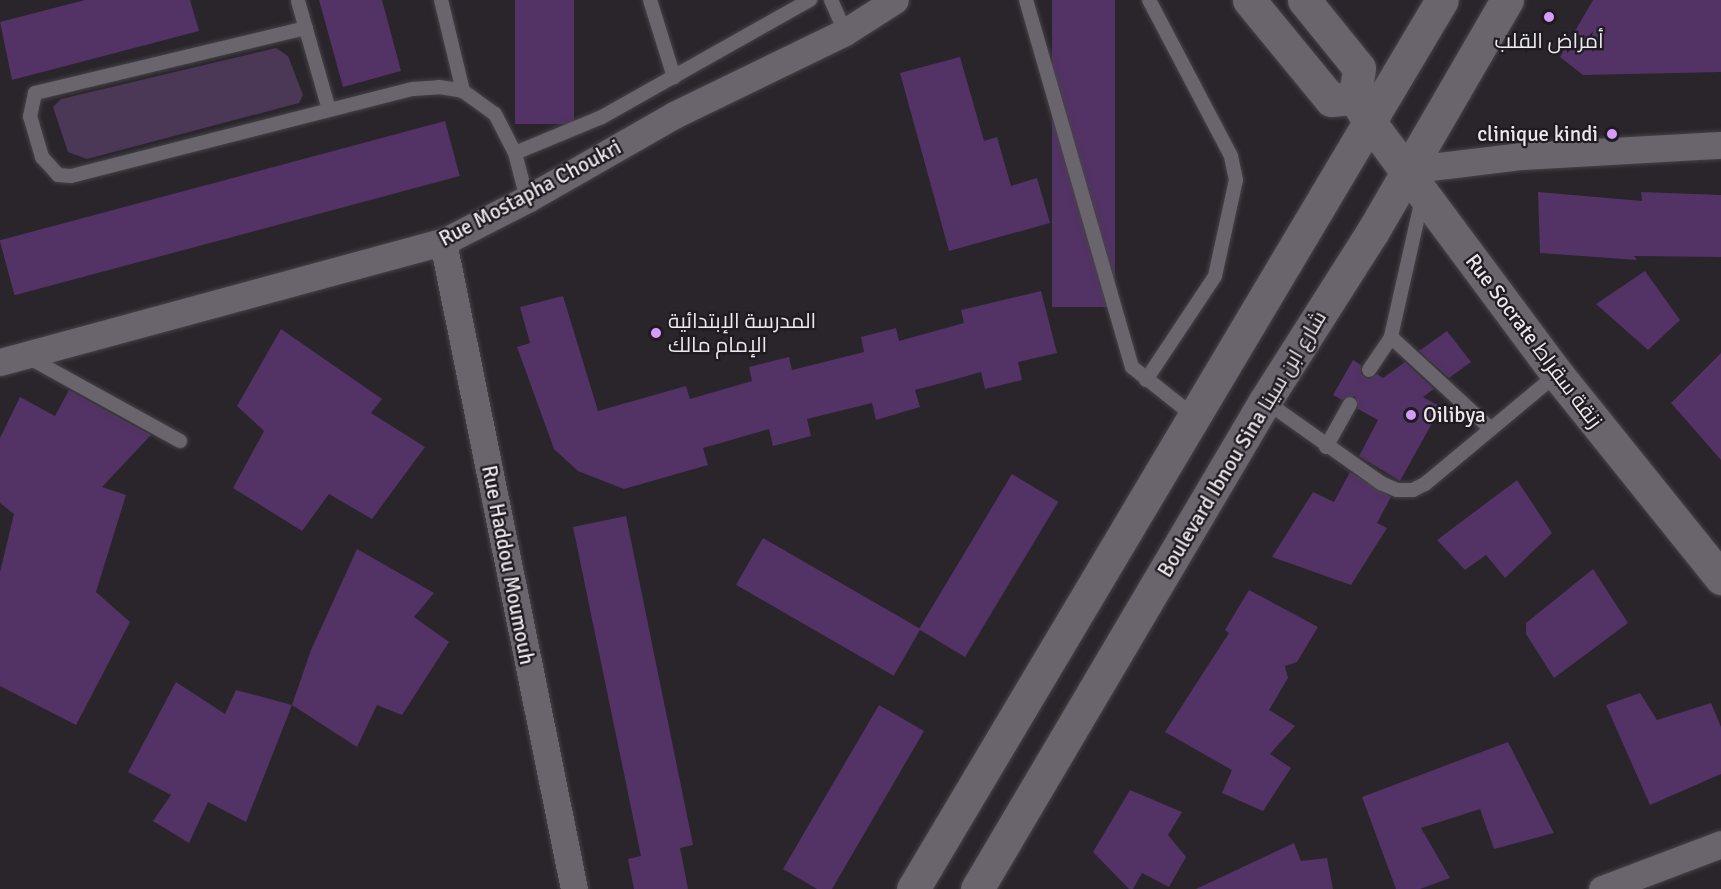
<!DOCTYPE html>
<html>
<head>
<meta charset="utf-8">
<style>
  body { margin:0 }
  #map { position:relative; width:1721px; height:889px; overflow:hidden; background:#29252b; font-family:Signika,Cairo,sans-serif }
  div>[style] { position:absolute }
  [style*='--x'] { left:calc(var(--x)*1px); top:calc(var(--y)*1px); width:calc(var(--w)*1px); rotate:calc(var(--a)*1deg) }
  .green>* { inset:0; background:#4b3856 }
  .building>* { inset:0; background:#533265; transform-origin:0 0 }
  .roads { filter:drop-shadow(0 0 2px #454248) drop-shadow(0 0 2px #454248) }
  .lane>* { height:14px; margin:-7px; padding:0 7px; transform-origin:7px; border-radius:7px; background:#6a656d }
  .street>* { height:27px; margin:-13.5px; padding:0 13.5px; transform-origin:13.5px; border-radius:13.5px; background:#6a656d }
  .secondary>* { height:33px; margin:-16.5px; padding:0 16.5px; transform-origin:16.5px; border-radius:16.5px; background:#6a656d }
  .dots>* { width:16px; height:16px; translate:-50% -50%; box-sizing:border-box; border:3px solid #1f1b21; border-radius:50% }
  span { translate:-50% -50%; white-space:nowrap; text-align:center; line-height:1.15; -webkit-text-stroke:4.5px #1f1b21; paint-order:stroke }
  .poi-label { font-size:21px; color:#ebe8ec }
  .right { translate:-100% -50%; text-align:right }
  .left { translate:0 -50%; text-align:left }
  .street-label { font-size:21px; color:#ebe8ec }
</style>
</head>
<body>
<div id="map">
  <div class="green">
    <div style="clip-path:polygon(276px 48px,288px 56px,303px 95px,299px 103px,87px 159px,68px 152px,53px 107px,61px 99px)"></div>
  </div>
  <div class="building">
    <div style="clip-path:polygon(85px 0,190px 0,199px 31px,12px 80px,0 22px)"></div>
    <div style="clip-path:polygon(319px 0,382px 0,401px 71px,343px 87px)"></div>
    <div style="left:515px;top:0;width:59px;height:124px"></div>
    <div style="left:1052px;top:0;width:63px;height:307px"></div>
    <div style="clip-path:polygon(1593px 0,1721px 0,1721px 72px,1583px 75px,1560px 57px)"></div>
    <div style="clip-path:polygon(960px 57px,984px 141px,997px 137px,1011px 186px,1037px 178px,1050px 223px,949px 251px,900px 73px)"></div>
    <div style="left:445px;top:121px;width:57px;height:461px;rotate:75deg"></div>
    <div style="clip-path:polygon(1538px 192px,1642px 201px,1641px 192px,1721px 195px,1721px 257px,1634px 256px,1637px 260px,1540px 253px)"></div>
    <div style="clip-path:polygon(1645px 271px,1680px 320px,1648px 350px,1596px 304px)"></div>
    <div style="clip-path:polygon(1041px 291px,1057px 353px,1018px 362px,1022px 380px,985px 389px,981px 372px,949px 381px,915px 390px,920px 407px,876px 420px,872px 403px,807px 419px,811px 436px,773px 446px,769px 429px,703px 448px,708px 465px,624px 489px,578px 471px,554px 449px,517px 347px,530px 343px,520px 307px,563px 296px,598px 411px,686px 386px,690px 399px,752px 381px,749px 367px,789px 357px,792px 370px,864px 352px,861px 337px,896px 328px,899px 341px,964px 323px,961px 310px)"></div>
    <div style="clip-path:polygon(281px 329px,382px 399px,371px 413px,425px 447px,372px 519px,329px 494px,302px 531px,233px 488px,264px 431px,237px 406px)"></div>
    <div style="clip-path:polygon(1447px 331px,1471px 362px,1449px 378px,1419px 351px)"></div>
    <div style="clip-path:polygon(1721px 353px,1721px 460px,1671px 403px)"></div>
    <div style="clip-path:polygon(1353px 360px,1361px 365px,1361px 374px,1369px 379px,1377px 374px,1383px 378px,1405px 362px,1434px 389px,1423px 397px,1441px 407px,1400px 481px,1359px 456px,1378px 420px,1358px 409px,1355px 396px,1342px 400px,1333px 395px)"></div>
    <div style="clip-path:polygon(69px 390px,151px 435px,102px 487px,126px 495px,96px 592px,130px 622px,76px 725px,0 686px,0 572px,14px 514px,0 503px,0 438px,20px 397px,55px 416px)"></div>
    <div style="clip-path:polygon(1350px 472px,1391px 497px,1377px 523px,1387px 528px,1351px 585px,1272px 557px,1313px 492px,1334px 502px)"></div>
    <div style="left:1012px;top:474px;width:54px;height:181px;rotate:31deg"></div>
    <div style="clip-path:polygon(1517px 480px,1552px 533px,1505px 578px,1486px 555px,1465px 570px,1437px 540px)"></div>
    <div style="clip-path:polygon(626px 516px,693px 845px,680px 848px,688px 889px,634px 889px,628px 859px,641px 856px,573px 527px)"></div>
    <div style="left:763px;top:538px;width:182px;height:54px;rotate:30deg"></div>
    <div style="clip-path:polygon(357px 549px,434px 593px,414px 617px,449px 642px,402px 715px,377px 705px,357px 747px,292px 705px,311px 650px)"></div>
    <div style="clip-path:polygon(1593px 569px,1628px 623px,1554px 678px,1526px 634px,1526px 623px)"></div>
    <div style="clip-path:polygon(1249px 590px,1318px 627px,1297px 662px,1285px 666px,1288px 678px,1269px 710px,1295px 726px,1270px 754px,1291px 768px,1263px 811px,1222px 793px,1232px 770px,1165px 732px,1229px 633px,1225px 630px)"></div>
    <div style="clip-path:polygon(176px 682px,225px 714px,236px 690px,292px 705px,246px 822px,208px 802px,189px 843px,153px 821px,171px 795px,128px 772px)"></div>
    <div style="clip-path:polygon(1640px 693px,1657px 720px,1711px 703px,1721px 727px,1721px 774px,1650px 805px,1606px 705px)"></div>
    <div style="clip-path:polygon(879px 705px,924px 731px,832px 889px,817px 889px,783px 869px)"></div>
    <div style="clip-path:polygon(1508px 742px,1554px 833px,1494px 849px,1480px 809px,1421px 828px,1450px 878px,1420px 889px,1396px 889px,1362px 797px)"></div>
    <div style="clip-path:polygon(1130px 790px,1182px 812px,1168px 835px,1186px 857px,1169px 887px,1142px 873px,1133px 889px,1129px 889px,1093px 852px)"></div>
    <div style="clip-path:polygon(1294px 843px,1301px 861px,1327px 858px,1333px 889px,1196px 889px)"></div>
  </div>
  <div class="roads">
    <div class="lane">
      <div style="--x:441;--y:0;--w:94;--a:76.4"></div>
      <div style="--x:650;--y:0;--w:81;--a:72.7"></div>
      <div style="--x:831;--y:0;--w:35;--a:66"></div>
      <div style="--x:1026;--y:0;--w:382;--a:73.9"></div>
      <div style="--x:1132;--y:367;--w:80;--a:38.4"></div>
      <div style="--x:298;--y:1;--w:113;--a:74.1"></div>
      <div style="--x:306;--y:28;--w:279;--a:166.5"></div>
      <div style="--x:35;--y:93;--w:24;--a:102"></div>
      <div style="--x:30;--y:116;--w:43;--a:73.7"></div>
      <div style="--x:42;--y:157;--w:24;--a:48"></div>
      <div style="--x:58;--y:175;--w:13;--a:4"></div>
      <div style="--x:71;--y:176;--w:353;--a:-14.3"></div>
      <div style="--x:413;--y:89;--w:26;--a:-4"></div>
      <div style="--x:439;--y:87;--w:24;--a:9"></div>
      <div style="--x:463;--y:91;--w:39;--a:36"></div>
      <div style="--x:495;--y:114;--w:44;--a:62.9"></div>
      <div style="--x:515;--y:153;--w:48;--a:75.4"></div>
      <div style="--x:515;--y:153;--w:94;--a:-22.5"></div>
      <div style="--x:602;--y:117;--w:239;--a:-29.4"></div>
      <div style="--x:1422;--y:199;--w:141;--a:102.7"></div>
      <div style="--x:1391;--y:337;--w:136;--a:42.6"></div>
      <div style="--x:26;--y:356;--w:176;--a:28.9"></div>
      <div style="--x:1369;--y:370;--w:40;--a:-56"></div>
      <div style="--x:1146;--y:380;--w:125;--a:-56.4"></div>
      <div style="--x:1215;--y:276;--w:98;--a:-77.7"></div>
      <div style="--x:1236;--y:180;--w:25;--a:-102"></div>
      <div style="--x:1231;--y:156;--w:176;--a:-117.7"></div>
      <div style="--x:1265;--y:401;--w:142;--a:35.3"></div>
      <div style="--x:1381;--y:483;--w:17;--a:24"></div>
      <div style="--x:1397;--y:490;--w:16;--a:0"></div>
      <div style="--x:1413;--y:490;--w:13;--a:-27"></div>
      <div style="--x:1425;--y:484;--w:172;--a:-39.8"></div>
      <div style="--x:1326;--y:447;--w:49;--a:-60.8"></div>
    </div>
    <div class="street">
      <div style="--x:1406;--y:170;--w:117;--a:-6.9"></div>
      <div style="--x:1522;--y:156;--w:199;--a:-3.2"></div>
      <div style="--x:443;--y:242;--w:660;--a:78.55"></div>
      <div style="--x:0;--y:362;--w:459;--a:-15.2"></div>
      <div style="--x:443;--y:242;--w:94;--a:-27.1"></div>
      <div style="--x:527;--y:199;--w:169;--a:-29.7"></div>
      <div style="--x:674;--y:115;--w:190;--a:-25.9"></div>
      <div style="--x:845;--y:32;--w:59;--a:-32.6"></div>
      <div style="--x:1602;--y:889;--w:127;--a:-20.7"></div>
    </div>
    <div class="secondary">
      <div style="--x:1249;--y:0;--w:129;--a:50.6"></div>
      <div style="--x:1331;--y:100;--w:24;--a:-5"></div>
      <div style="--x:1304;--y:0;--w:87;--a:51"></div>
      <div style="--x:1359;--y:68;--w:30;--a:98"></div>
      <div style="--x:1355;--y:98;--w:27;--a:59"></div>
      <div style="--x:1369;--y:121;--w:315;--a:53.4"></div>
      <div style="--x:1557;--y:374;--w:262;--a:51.2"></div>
      <div style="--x:913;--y:889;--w:1034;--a:-59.25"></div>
      <div style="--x:977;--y:889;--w:567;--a:-59.45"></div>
      <div style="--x:1265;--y:401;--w:201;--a:-57.6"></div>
      <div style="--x:1373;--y:231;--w:267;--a:-59.9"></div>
    </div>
  </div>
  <div class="dots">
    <div style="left:1549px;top:17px;background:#d79bf9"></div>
    <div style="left:1612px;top:134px;background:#d79bf9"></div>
    <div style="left:656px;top:333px;background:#d79bf9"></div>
    <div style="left:1411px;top:415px;background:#d79bf9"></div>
  </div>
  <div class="poi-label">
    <span style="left:1549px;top:41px">أمراض القلب</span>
    <span class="right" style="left:1598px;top:134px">clinique kindi</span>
    <span class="left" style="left:668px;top:333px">المدرسة الإبتدائية<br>الإمام مالك</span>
    <span class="left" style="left:1423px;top:415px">Oilibya</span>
  </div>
  <div class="street-label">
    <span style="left:530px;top:193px;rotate:-28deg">Rue Mostapha Choukri</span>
    <span style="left:1534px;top:341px;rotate:53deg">Rue Socrate زنقة سقراط</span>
    <span style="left:1242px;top:444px;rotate:-59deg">Boulevard Ibnou Sina شارع ابن سينا</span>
    <span style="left:508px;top:565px;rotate:79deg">Rue Haddou Moumouh</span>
  </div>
</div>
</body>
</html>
